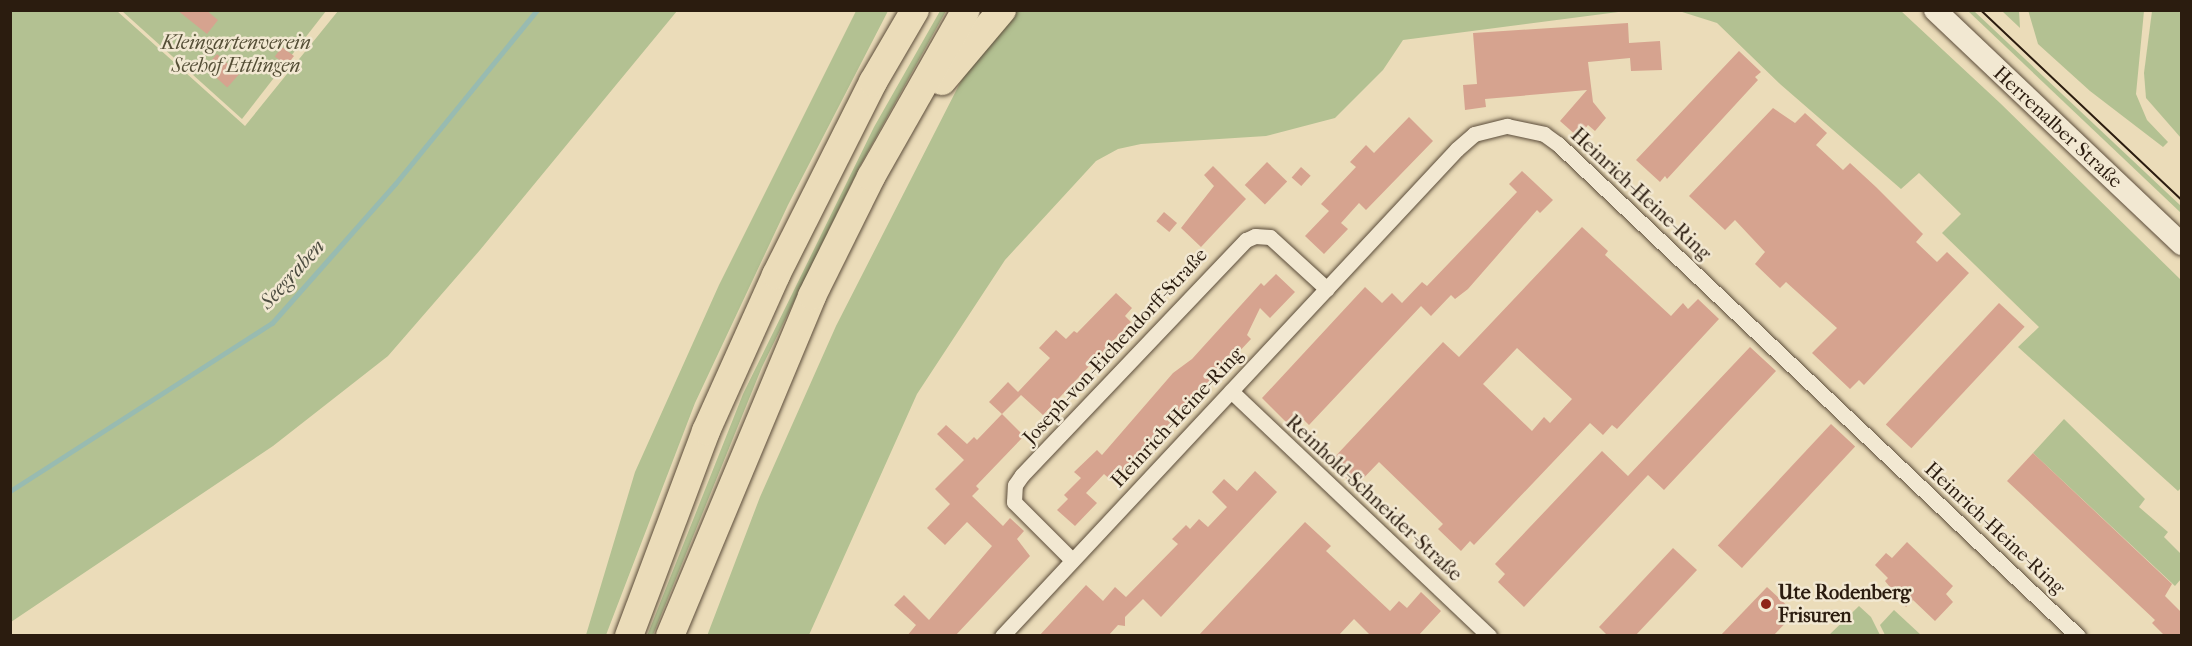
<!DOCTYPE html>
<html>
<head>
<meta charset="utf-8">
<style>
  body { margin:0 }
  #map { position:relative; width:2192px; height:646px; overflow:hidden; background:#ebdcb9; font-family:"IM FELL French Canon",serif }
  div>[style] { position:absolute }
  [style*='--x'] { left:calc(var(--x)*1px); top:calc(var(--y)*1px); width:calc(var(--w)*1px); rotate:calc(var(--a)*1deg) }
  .green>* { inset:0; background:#b3c192 }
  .stream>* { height:5px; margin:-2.5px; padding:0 2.5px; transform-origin:2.5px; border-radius:2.5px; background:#98bbb1 }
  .building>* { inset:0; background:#d6a38f; transform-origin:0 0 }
  .roads { filter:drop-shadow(0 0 2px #5b4c3a) drop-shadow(0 0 2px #5b4c3a) }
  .minor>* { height:15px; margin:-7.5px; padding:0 7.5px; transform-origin:7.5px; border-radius:7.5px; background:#f2e8d2 }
  .secondary>* { height:22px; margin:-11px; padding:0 11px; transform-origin:11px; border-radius:11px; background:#f2e8d2 }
  .motorway>* { height:28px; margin:-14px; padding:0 14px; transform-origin:14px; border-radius:14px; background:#ebdcb9 }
  .tram>* { height:1.5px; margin:-0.75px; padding:0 0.75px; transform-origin:0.75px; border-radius:0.75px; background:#2b1c0f }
  .dots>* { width:16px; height:16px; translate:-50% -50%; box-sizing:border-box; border:3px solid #f2e8d2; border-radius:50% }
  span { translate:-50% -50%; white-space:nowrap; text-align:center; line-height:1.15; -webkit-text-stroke:5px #f2e8d2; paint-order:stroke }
  .park-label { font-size:20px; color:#544e36; font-style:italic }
  .street-label { font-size:20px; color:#2b1c0f }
  .poi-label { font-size:20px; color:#2b1c0f; font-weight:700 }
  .left { translate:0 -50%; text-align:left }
  .water-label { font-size:21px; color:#4c4c40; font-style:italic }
  .frame { position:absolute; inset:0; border:12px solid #2b1c0f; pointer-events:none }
</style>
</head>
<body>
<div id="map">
  <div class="green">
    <div style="clip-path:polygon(11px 10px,117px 11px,245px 126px,338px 11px,677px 11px,480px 250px,388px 356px,273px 446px,11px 622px)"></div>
    <div style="clip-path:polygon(2028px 10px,2144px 11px,2136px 94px,2147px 120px,2168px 142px,2163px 147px,2090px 91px,2038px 44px)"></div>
    <div style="clip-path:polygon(122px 11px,326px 11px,242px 119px)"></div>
    <div style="clip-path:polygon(856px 11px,888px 11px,788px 205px,695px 403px,606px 635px,586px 635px,635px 472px,719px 285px)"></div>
    <div style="clip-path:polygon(940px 11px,946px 11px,860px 166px,762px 367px,653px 635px,647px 636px,743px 394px,874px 127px)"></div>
    <div style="clip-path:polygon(1013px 11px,1626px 11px,1403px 40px,1383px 70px,1335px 118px,1266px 136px,1141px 144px,1118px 149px,1096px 161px,1005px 260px,917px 394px,809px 635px,707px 636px,760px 497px,836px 326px,960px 83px,981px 48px)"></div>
    <div style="clip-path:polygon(1679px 11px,1901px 11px,2000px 103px,2181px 280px,2182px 487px,2178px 491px,2018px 347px,2039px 327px,1942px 233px,1961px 214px,1919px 173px,1901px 189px,1780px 84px,1717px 23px)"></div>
    <div style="clip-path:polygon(1968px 11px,1974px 11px,2181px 206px,2181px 213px)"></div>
    <div style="clip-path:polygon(2002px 11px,2019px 11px,2020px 28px,2019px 27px)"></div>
    <div style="clip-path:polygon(2152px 11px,2179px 11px,2181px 14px,2181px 138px,2146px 98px,2144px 73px)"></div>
    <div style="clip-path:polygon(2064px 419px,2145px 499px,2139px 507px,2168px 532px,2164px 537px,2181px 554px,2181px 579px,2175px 586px,2033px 453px)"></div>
    <div style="clip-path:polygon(1859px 606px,1871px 617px,1880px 635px,1829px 635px)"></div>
    <div style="clip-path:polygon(1894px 610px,1921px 635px,1885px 635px,1880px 625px)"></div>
  </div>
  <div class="stream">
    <div style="--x:10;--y:491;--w:311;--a:-32.7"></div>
    <div style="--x:272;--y:323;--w:186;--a:-48.5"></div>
    <div style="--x:395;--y:184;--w:225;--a:-50.8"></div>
  </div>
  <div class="building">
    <div style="clip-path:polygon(177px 10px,206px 10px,218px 20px,207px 34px)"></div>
    <div style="clip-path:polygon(1628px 23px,1629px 43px,1660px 41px,1662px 70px,1631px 71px,1630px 58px,1588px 62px,1593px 102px,1606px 118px,1595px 131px,1588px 125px,1578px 137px,1560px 121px,1587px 90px,1485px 99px,1486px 107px,1465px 110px,1463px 85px,1477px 84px,1473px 33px)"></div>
    <div style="left:282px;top:47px;width:15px;height:12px;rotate:37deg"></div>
    <div style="clip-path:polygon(1739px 51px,1761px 72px,1755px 77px,1758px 80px,1667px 179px,1665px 176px,1660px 182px,1636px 160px)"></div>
    <div style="left:217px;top:54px;width:30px;height:18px;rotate:42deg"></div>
    <div style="clip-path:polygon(1773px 108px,1795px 123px,1805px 113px,1827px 133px,1816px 145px,1843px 170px,1850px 163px,1876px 187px,1923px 234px,1916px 242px,1937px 262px,1947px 252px,1969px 273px,1864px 385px,1859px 380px,1850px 389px,1812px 353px,1837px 328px,1786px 282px,1780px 288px,1755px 264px,1765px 252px,1735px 220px,1725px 230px,1689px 196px)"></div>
    <div style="clip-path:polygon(1409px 117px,1433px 141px,1366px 210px,1359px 203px,1341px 223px,1348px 229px,1324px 254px,1305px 236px,1329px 211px,1321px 204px,1356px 167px,1350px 162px,1366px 145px,1374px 153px)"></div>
    <div style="left:1267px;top:162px;width:28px;height:32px;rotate:44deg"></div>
    <div style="clip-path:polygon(1213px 166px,1246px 199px,1201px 247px,1181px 228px,1214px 186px,1204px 175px)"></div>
    <div style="left:1301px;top:167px;width:13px;height:14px;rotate:42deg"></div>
    <div style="clip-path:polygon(1522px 171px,1553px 200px,1540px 213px,1537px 210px,1468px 289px,1455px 299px,1451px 295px,1431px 316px,1421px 306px,1309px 425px,1304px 420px,1294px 430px,1262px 398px,1365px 287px,1382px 303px,1392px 293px,1402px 303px,1422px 282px,1427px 286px,1517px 192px,1509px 184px)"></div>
    <div style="left:1164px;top:212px;width:17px;height:12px;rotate:40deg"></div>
    <div style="clip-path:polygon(evenodd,1582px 227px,1608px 251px,1605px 255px,1671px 316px,1683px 303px,1688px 309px,1698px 299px,1719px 319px,1617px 429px,1612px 425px,1603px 435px,1590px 423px,1474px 545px,1470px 541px,1461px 551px,1438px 529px,1443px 524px,1379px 462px,1355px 487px,1329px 463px,1443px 342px,1459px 357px,1582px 227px,1517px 348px,1572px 399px,1550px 423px,1544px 417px,1532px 431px,1483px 384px,1517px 348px)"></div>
    <div style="clip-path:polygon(1276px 274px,1295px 292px,1270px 318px,1260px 308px,1247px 335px,1251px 339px,1115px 484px,1104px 474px,1086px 493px,1097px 503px,1075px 526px,1057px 510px,1068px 499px,1064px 495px,1081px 478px,1074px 472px,1097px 450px,1102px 455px,1173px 373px,1192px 359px,1261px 283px,1264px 286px)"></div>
    <div style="clip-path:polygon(1116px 293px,1132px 308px,1125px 316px,1131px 322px,1043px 415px,1021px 395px,1002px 414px,989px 402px,1008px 382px,1018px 392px,1050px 358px,1039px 348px,1056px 330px,1066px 339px,1074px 331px,1077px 333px)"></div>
    <div style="left:1999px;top:303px;width:35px;height:166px;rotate:43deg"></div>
    <div style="clip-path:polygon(1750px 347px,1776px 371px,1664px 490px,1648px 475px,1524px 607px,1498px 582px,1505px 574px,1495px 564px,1602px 451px,1628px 476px)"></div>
    <div style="clip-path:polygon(1002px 414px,1024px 436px,976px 486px,979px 489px,972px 496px,1003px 526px,1010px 518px,1024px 531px,1017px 539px,1030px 556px,955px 636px,907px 636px,916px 625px,894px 605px,904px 595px,929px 620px,992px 546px,967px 522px,945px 545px,927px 528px,950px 504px,935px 489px,964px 460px,937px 434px,946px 425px,967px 444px,974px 437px,977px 440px)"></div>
    <div style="left:1831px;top:424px;width:33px;height:166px;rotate:43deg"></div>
    <div style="clip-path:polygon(2033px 453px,2172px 584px,2165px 596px,2181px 612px,2181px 636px,2165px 636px,2152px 623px,2155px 620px,2007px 481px)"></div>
    <div style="clip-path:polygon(1255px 471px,1277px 492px,1161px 617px,1143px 599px,1125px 617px,1125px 626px,1118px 625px,1108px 636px,1039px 636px,1086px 585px,1103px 601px,1115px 587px,1126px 597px,1178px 544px,1172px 539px,1186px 525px,1190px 529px,1199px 519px,1208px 527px,1227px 507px,1212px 492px,1224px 479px,1237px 491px)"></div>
    <div style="clip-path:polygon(1305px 522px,1331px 546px,1326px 551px,1390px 611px,1399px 601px,1407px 608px,1421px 592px,1441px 611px,1418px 636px,1371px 636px,1354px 619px,1338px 636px,1198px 636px)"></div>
    <div style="clip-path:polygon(1907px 542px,1953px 586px,1946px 594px,1953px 602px,1935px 621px,1913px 600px,1906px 607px,1885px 581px,1888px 578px,1875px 565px,1886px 553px,1892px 558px)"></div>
    <div style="clip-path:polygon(1673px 548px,1697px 570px,1635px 636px,1608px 636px,1599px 627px)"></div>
    <div style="clip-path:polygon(1767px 587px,1795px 613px,1773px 636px,1720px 636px)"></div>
  </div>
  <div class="roads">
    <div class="minor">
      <div style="--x:1231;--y:391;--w:356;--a:43.5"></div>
      <div style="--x:1072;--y:560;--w:82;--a:-135"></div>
      <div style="--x:1014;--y:502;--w:17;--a:-87"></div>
      <div style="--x:1015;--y:485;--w:12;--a:-55"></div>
      <div style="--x:1022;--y:475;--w:325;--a:-46.4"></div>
      <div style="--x:1246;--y:240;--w:10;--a:-24"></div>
      <div style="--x:1255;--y:236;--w:15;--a:4"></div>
      <div style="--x:1270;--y:237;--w:77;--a:42.4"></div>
      <div style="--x:1002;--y:636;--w:666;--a:-46.95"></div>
      <div style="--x:1457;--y:149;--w:23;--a:-41"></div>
      <div style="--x:1474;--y:134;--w:34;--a:-14"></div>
      <div style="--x:1507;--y:126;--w:38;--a:12"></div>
      <div style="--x:1544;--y:134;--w:17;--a:36"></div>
      <div style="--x:1558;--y:144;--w:716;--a:43.42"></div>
    </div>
    <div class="secondary">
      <div style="--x:1935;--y:10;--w:340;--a:43.5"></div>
    </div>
    <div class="motorway">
      <div style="--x:942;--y:81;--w:93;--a:-49.8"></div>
      <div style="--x:629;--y:636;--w:219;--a:-69.4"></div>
      <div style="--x:706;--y:431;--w:171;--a:-65.8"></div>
      <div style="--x:776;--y:275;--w:216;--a:-63.3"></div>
      <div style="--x:873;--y:82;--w:83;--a:-59.7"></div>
      <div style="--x:670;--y:636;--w:368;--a:-67.3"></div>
      <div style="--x:812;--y:296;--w:133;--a:-63.6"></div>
      <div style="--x:871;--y:177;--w:192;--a:-60.4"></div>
    </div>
  </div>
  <div class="tram">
    <div style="--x:1981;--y:10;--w:277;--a:43.4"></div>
  </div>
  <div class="dots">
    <div style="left:1766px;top:604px;background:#8f2418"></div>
  </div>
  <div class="park-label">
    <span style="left:236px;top:54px">Kleingartenverein<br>Seehof Ettlingen</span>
  </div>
  <div class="street-label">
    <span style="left:2058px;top:127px;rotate:43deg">Herrenalber Straße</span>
    <span style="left:1641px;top:194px;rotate:43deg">Heinrich-Heine-Ring</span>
    <span style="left:1115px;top:346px;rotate:-47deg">Joseph-von-Eichendorff-Straße</span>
    <span style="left:1177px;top:417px;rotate:-47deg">Heinrich-Heine-Ring</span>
    <span style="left:1374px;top:498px;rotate:43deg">Reinhold-Schneider-Straße</span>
    <span style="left:1995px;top:528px;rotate:43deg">Heinrich-Heine-Ring</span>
  </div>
  <div class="poi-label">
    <span class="left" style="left:1778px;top:604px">Ute Rodenberg<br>Frisuren</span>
  </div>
  <div class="water-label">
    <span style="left:292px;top:274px;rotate:-48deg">Seegraben</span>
  </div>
  <div class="frame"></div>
</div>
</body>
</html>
